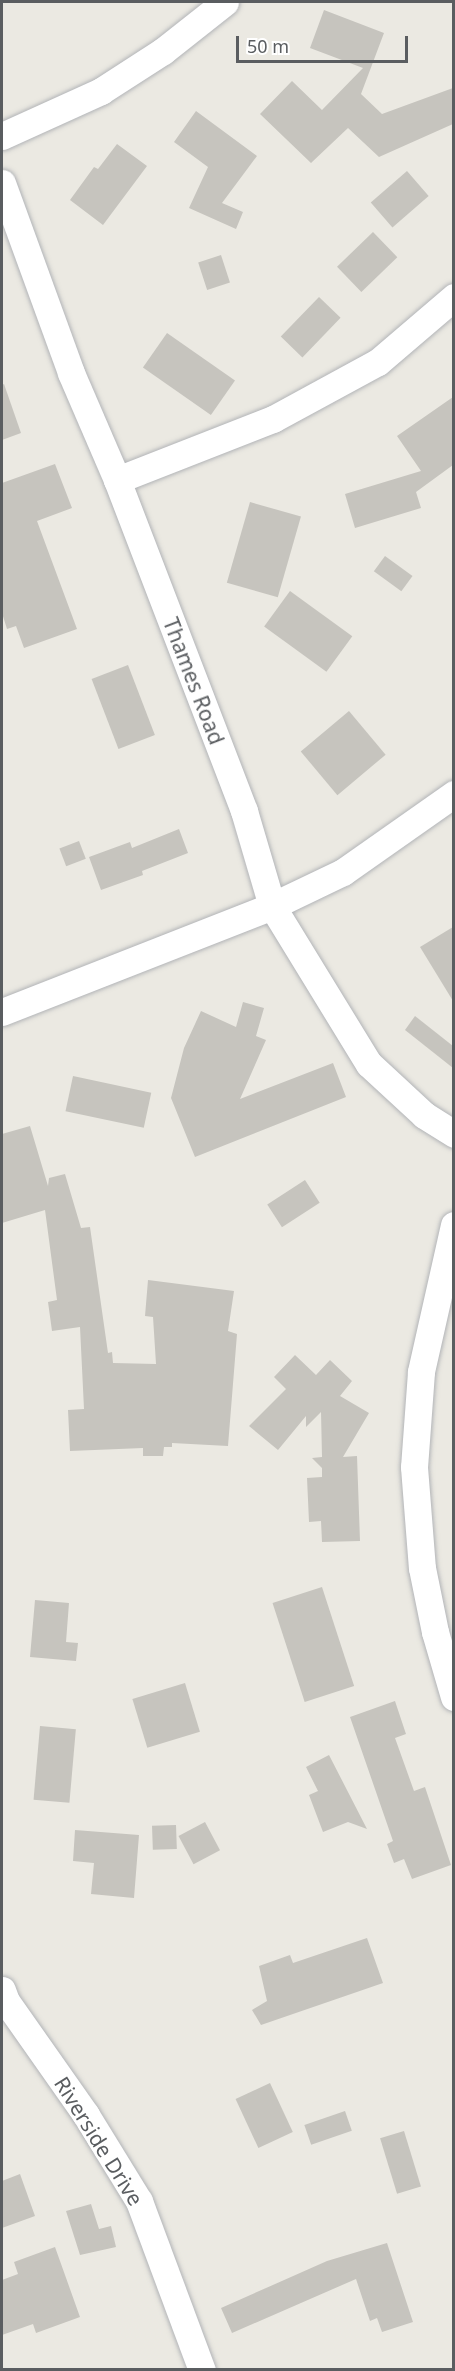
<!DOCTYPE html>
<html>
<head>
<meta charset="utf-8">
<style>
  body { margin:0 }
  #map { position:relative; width:455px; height:2371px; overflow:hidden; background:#ebe9e2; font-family:"Noto Sans",sans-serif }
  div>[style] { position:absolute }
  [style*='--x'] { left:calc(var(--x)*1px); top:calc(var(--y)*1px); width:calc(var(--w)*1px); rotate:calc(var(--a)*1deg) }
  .building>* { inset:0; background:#c6c4be; transform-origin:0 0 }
  .roads { filter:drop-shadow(0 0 2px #b2b4b7) drop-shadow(0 0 2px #b2b4b7) }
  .minor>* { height:27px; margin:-13.5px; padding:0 13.5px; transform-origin:13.5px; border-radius:13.5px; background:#fff }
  span { translate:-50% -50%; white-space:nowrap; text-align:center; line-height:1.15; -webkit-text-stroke:5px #fff; paint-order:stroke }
  .street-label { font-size:21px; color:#5a5d60 }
  .frame { position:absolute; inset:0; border:3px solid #5a5d60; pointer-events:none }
  .scale { position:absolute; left:236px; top:36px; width:172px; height:27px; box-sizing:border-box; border:3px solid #5a5d60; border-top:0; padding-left:8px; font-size:18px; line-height:21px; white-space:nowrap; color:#5a5d60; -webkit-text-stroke:4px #fff; paint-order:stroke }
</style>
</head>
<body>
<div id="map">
  <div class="building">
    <div style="clip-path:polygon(324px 10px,384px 33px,361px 94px,382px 114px,453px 88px,453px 124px,379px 157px,348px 128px,311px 163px,260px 114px,292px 81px,322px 110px,363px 68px,310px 48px)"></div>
    <div style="clip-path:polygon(196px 111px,257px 156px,222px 203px,243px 212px,236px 229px,189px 208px,208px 167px,174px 142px)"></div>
    <div style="clip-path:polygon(117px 144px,147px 166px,103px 225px,70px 200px,94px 167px,98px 169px)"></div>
    <div style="left:407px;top:171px;width:33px;height:48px;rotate:49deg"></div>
    <div style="left:373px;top:232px;width:35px;height:50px;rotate:46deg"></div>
    <div style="left:221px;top:255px;width:29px;height:24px;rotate:72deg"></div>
    <div style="left:319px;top:297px;width:30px;height:55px;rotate:44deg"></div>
    <div style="left:167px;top:333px;width:83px;height:42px;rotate:35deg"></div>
    <div style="clip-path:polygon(4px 384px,21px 433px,2px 440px,2px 385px)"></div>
    <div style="clip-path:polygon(453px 397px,453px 465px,416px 492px,421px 508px,355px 528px,345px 494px,421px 471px,397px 436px)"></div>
    <div style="clip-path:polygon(55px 464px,72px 508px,37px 521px,77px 629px,24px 648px,16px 626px,7px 629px,2px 613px,2px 483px)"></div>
    <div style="left:250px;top:502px;width:53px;height:84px;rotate:16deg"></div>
    <div style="left:385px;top:556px;width:34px;height:19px;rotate:36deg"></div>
    <div style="left:290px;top:591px;width:77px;height:44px;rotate:36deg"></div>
    <div style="left:128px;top:665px;width:75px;height:39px;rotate:69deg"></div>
    <div style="left:349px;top:711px;width:57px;height:63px;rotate:50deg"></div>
    <div style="clip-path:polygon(179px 829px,188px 853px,142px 871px,143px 875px,101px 890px,89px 857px,130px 842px,132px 848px)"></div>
    <div style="left:79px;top:841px;width:19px;height:21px;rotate:69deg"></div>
    <div style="clip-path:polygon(453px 927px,453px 1001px,420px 947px)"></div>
    <div style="clip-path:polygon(243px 1002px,264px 1008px,256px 1036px,266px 1040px,240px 1099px,333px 1063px,346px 1097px,195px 1157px,171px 1098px,184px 1048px,201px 1011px,236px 1027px)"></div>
    <div style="clip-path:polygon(415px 1016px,453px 1046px,453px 1068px,405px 1030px)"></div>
    <div style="left:73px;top:1076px;width:80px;height:36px;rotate:12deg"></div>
    <div style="clip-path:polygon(30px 1126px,48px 1186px,49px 1178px,65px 1174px,81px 1228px,90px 1227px,108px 1353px,112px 1352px,113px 1363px,156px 1364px,153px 1317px,145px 1316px,148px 1280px,234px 1291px,228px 1331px,237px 1334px,228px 1446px,172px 1443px,172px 1447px,164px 1447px,163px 1456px,143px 1456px,143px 1448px,70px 1451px,68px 1410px,84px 1409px,80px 1327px,52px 1331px,48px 1302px,57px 1300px,45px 1210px,2px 1223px,2px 1134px)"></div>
    <div style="left:305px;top:1180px;width:27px;height:45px;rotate:57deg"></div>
    <div style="clip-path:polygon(295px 1355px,316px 1375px,330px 1360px,352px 1381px,340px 1396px,369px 1413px,343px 1457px,357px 1456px,360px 1541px,322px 1542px,321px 1521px,309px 1522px,307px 1478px,322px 1477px,322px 1468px,312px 1458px,322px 1457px,321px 1412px,306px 1427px,306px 1416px,278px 1450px,249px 1426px,286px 1389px,274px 1377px)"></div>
    <div style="left:322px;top:1587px;width:104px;height:52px;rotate:72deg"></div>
    <div style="clip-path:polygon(35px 1600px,69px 1603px,66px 1642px,78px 1643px,76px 1661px,30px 1657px)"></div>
    <div style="left:185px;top:1683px;width:51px;height:55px;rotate:73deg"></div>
    <div style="clip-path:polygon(395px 1701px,406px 1734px,395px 1738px,414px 1791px,425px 1787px,451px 1865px,412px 1879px,404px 1859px,394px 1863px,387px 1844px,393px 1841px,350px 1717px)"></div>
    <div style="left:40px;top:1726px;width:36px;height:74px;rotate:5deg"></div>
    <div style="clip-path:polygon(329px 1755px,367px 1829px,348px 1822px,323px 1832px,309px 1795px,318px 1791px,306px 1767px)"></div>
    <div style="left:205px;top:1822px;width:32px;height:30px;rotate:62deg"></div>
    <div style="left:176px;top:1825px;width:24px;height:24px;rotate:88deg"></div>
    <div style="clip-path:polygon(75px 1830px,139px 1835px,134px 1898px,91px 1894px,94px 1863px,73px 1861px)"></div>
    <div style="clip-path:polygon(367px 1938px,383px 1983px,261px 2025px,252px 2010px,267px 2001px,259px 1966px,290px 1955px,293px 1963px)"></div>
    <div style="left:270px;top:2083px;width:54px;height:38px;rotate:65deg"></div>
    <div style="left:345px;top:2111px;width:21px;height:43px;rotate:71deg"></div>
    <div style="left:404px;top:2131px;width:58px;height:25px;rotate:73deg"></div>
    <div style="clip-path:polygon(20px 2174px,35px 2216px,2px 2228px,2px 2181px)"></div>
    <div style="clip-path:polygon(91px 2204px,99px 2229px,111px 2226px,116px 2247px,80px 2255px,66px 2211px)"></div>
    <div style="clip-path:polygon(387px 2243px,413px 2322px,382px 2332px,377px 2318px,370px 2321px,356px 2279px,232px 2333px,221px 2308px,327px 2261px)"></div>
    <div style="clip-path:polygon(55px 2247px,80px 2317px,36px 2333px,33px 2324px,2px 2335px,2px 2280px,18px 2274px,14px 2262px)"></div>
  </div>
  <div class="roads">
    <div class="minor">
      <div style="--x:2;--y:136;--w:109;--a:-24.4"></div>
      <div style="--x:101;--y:91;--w:74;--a:-32.8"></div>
      <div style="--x:163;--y:51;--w:79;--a:-38.3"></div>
      <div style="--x:2;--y:183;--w:202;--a:70"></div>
      <div style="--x:71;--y:373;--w:116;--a:66.7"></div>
      <div style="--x:117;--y:480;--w:355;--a:69"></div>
      <div style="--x:244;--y:811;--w:99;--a:73.6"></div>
      <div style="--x:272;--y:906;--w:185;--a:58.5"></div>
      <div style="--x:369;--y:1064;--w:75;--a:42.8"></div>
      <div style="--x:424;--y:1115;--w:36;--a:32"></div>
      <div style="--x:117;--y:480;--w:168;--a:-21.4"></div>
      <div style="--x:273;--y:419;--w:119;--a:-28.5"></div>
      <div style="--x:378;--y:362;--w:100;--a:-40.5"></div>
      <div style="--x:2;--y:1012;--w:290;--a:-21.4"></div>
      <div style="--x:272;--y:906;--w:79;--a:-25.6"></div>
      <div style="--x:343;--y:872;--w:136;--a:-35.1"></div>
      <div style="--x:454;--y:1225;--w:151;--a:102.7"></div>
      <div style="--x:421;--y:1372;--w:95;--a:94.2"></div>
      <div style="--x:414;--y:1467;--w:101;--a:85.5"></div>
      <div style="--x:422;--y:1568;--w:65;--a:78.5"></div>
      <div style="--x:435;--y:1632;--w:68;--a:73.7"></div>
      <div style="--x:2;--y:1990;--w:12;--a:70"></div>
      <div style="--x:6;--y:2001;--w:139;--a:54.9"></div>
      <div style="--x:86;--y:2115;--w:101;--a:58.4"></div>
      <div style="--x:139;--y:2201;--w:180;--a:69.6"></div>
    </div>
  </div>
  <div class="street-label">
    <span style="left:194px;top:681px;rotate:69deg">Thames Road</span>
    <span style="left:99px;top:2141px;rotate:58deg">Riverside Drive</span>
  </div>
  <div class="frame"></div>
  <div class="scale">50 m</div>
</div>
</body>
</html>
